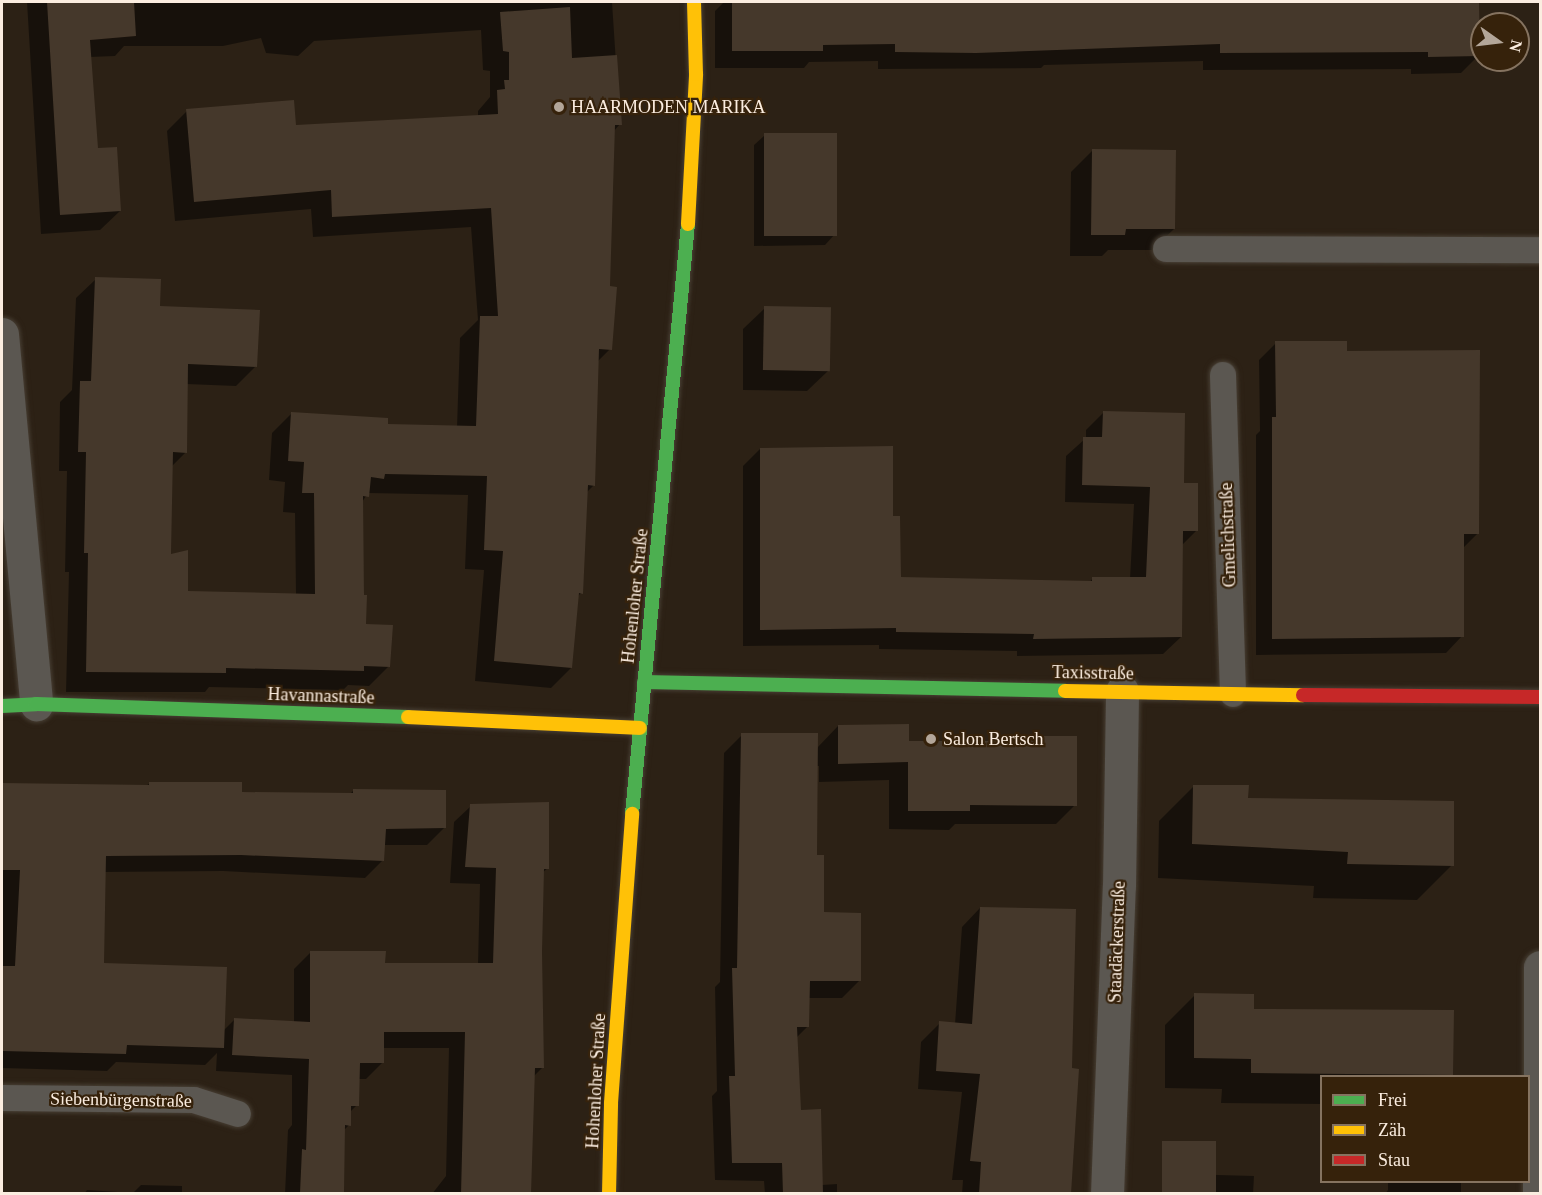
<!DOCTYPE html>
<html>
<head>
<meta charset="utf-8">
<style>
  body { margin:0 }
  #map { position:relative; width:1542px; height:1195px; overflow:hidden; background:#2c2115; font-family:"Times New Roman",serif }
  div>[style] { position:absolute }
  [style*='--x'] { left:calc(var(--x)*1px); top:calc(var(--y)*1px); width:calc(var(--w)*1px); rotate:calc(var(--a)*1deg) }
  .shadow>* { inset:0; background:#0007 }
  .building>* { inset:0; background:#45382b; transform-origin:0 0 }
  .roads { filter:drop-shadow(0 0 2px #473e33) drop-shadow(0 0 2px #473e33) }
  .lane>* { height:26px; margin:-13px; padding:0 13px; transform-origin:13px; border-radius:13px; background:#5b5751 }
  .street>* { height:33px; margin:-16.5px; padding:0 16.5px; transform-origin:16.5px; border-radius:16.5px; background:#5b5751 }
  .fast>* { height:14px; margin:-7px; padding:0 7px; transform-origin:7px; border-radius:7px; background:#4caf50 }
  .slow>* { height:14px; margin:-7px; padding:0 7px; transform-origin:7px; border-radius:7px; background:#ffc107 }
  .jam>* { height:14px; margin:-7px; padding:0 7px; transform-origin:7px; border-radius:7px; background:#c62828 }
  .dots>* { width:16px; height:16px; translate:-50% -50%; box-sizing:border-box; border:3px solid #36220b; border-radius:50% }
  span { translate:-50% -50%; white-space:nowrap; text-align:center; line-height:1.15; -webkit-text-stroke:4.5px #36220b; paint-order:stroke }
  .poi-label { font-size:18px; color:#fbede0 }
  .left { translate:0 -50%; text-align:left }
  .street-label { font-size:18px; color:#fbede0 }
  .frame { position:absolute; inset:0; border:3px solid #fbede0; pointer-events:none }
  .legend { position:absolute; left:1320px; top:1075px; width:210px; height:108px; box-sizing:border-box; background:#36220b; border:2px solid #857360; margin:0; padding:8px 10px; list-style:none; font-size:18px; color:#fbede0 }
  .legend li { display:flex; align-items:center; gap:12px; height:30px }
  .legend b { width:30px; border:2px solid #857360 }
  .north { position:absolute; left:1470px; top:12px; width:60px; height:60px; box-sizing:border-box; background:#36220b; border:2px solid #857360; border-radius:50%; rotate:104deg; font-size:16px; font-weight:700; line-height:24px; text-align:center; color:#fbede0 }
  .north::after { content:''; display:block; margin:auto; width:21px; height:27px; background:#b3a699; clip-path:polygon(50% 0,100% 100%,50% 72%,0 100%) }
</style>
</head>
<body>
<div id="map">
  <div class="shadow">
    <div style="clip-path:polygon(27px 2px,612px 2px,620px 124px,614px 131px,608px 288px,610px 349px,597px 362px,594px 485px,586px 493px,581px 593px,577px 597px,571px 668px,551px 688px,475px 681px,484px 570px,465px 569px,468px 495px,368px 493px,362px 502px,364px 625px,389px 666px,369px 686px,348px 685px,343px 690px,209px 687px,205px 692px,66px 692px,69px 572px,65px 572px,67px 471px,59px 471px,60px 402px,72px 390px,76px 298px,96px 279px,158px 307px,256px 366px,236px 386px,186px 384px,186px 452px,172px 466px,170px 556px,187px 592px,296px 595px,295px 513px,283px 512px,285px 482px,269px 480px,272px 433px,292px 413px,386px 426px,457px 427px,460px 338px,478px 320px,471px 227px,313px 237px,311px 209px,175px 221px,167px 131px,187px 111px,295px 126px,478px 116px,478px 111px,490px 97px,490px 71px,483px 70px,481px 30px,314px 41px,298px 56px,266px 53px,261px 38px,223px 46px,124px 46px,115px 56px,90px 57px,96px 150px,120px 211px,100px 230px,41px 234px)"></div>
    <div style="clip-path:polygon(724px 2px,1477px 2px,1478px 56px,1461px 73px,1411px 74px,1411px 69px,1203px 70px,1203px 61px,1044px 65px,1041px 68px,878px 69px,878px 61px,809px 62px,804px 68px,715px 68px,715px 11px)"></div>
    <div style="clip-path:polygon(765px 135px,835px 234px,825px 245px,754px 246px,754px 145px)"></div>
    <div style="clip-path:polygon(1092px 151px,1174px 229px,1152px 250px,1108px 250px,1102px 256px,1070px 256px,1071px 172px)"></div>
    <div style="clip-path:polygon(765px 308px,829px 370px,807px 391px,743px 390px,743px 329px)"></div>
    <div style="clip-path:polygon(1276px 343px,1345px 352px,1478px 533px,1463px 548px,1462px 636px,1446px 653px,1256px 655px,1256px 435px,1260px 431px,1259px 360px)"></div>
    <div style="clip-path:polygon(1103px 413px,1182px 485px,1196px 531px,1182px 545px,1181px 637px,1163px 654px,1017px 656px,1017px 651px,879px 649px,879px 645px,743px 646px,743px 466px,760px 449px,892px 518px,900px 578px,1089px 583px,1093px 578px,1130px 579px,1134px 504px,1065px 502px,1066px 456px,1086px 438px,1086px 430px)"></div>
    <div style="clip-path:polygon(838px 726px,907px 742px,1008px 742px,1013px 737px,1075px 805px,1056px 824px,955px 824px,949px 830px,889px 829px,889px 780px,819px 782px,819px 766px,816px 766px,815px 856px,823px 913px,860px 980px,842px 998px,808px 998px,808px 1026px,796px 1038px,799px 1111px,822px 1185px,837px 1184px,837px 1194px,765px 1194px,764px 1181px,715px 1180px,712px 1096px,717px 1091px,715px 987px,720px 982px,724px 753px,742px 735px,817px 748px)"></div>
    <div style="clip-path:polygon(150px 783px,240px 793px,350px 794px,354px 790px,444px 828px,427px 845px,383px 845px,383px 860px,365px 878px,223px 871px,104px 872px,103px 964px,223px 1031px,234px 1020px,294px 1022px,294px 969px,311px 952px,384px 965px,478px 964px,480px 884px,450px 883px,454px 822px,471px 806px,548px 868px,542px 873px,540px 952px,542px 1068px,534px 1076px,530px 1194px,432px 1194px,446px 1176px,449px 1048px,382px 1048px,382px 1063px,366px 1079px,358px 1079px,357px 1105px,349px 1113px,349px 1125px,343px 1131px,340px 1194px,285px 1194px,288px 1130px,292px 1125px,292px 1075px,216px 1071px,217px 1053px,205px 1065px,116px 1062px,107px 1071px,2px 1068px,2px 784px,146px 786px)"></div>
    <div style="clip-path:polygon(1194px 786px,1246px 800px,1452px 865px,1417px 900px,1313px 898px,1314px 886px,1158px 878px,1159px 821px)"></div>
    <div style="clip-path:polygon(980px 908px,1063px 1194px,962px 1194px,963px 1180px,952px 1180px,962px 1092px,918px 1089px,921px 1042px,940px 1023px,955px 1024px,962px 927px)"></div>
    <div style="clip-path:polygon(1195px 995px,1253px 1011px,1452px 1012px,1451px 1076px,1322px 1076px,1322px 1104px,1221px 1103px,1222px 1089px,1165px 1088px,1165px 1025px)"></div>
    <div style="clip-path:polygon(1183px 1174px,1254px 1176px,1253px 1194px,1164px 1194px)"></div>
    <div style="clip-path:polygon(1388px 1182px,1461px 1182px,1461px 1194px,1385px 1194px,1388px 1190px)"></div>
    <div style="clip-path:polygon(141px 1185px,182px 1186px,182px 1194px,84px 1194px,87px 1190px,133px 1193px)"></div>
  </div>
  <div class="building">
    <div style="clip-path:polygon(47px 2px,134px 2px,136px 36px,90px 40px,98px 148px,117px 147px,121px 211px,60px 215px)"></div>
    <div style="clip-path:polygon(732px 2px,1479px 2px,1480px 56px,1428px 57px,1428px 52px,1220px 53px,1220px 44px,976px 53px,895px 52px,895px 44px,823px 45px,823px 51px,732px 51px)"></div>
    <div style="clip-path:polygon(570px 7px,572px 58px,617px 55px,622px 125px,615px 125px,610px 286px,617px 287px,612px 350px,599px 349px,595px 486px,588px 485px,583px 594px,579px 593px,572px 668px,494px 661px,503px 551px,484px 550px,487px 476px,385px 474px,384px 479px,371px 477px,369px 497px,363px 496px,364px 595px,367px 595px,366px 624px,393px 625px,390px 667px,364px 666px,364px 671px,226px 668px,226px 673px,86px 672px,88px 553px,84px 553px,86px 452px,78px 452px,80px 381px,91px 381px,95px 277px,161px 279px,160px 306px,260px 310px,257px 367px,188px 364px,187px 453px,173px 452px,171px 554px,188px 550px,188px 591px,315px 594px,314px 493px,302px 493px,304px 462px,288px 461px,291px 412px,388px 418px,388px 424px,476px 426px,480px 316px,498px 316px,491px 208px,332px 217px,331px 190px,194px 202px,186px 109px,294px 100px,296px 125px,498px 114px,497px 90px,505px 89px,504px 80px,509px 80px,509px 52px,503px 51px,500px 12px)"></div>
    <div style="left:764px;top:133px;width:73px;height:103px"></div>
    <div style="clip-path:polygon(1092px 149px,1176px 150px,1175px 229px,1126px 229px,1125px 235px,1091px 235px)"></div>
    <div style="left:764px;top:306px;width:67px;height:64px;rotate:1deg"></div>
    <div style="clip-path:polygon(1275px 341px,1347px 341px,1347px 351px,1480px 350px,1479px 534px,1464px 534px,1464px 637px,1272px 639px,1272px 417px,1276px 417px)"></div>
    <div style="clip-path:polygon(1103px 411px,1185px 413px,1184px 483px,1198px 483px,1198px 531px,1183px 531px,1182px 637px,1033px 639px,1034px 634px,896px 632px,896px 628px,760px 630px,760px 448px,893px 446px,893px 516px,900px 516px,901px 577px,1092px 581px,1092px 577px,1146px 577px,1150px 487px,1082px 485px,1083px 437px,1102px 437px)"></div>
    <div style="clip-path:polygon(909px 724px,909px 741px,1012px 741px,1012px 736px,1077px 736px,1077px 806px,970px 805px,970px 811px,908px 811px,908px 762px,838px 764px,838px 725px)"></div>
    <div style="clip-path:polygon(741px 733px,818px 733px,817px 855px,824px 855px,824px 912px,861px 913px,861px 981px,810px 981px,809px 1027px,797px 1027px,801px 1110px,821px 1109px,823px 1194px,783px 1194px,782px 1163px,732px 1163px,729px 1076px,735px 1076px,732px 968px,737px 968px)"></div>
    <div style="clip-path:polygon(149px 782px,242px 782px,242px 792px,353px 793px,353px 789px,446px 790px,446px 828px,386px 829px,384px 861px,241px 855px,106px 856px,104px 963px,227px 967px,224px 1048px,127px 1045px,126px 1054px,2px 1051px,2px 966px,15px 966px,20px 870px,2px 870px,2px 783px,149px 785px)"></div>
    <div style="clip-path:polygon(1193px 785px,1249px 785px,1248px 798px,1454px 801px,1454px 866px,1347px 864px,1348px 852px,1192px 844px)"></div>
    <div style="clip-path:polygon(549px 802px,549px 869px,544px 869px,542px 952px,544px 1068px,535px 1068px,531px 1194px,461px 1194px,465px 1032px,384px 1032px,384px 1063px,360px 1063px,359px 1106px,351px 1106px,351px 1126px,345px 1125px,344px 1192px,300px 1193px,302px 1149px,306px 1150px,309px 1059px,232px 1055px,234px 1018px,310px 1022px,310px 951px,386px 951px,385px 963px,493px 963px,496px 868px,465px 867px,470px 804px)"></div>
    <div style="clip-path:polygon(980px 907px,1076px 909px,1072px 1068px,1079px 1069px,1071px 1194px,979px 1194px,981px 1162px,970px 1161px,980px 1074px,936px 1071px,939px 1021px,972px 1024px)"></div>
    <div style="clip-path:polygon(1194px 993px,1254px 994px,1254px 1009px,1454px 1010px,1453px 1075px,1251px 1073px,1251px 1059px,1194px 1058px)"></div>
    <div style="left:1162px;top:1141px;width:54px;height:53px"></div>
  </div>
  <div class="roads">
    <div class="lane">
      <div style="--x:1166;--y:249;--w:374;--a:0.2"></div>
      <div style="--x:1223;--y:375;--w:319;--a:88.2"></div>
      <div style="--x:2;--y:1098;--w:192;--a:0.6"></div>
      <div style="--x:194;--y:1100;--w:46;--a:17.7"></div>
    </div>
    <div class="street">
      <div style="--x:2;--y:334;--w:372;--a:84.7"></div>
      <div style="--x:1107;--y:1194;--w:308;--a:-87.8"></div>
      <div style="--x:1119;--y:886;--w:195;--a:-89.1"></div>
      <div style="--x:1539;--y:1194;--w:227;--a:-89.7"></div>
    </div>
    <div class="fast">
      <div style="--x:644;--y:682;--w:421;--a:1.2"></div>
      <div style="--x:2;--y:706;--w:34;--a:-3"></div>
      <div style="--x:36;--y:704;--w:372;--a:2"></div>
      <div style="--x:632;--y:814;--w:593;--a:-84.58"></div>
    </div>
    <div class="slow">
      <div style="--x:688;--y:224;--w:150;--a:-86.9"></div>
      <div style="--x:696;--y:74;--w:72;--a:-91.6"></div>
      <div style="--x:1065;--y:691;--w:238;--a:1"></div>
      <div style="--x:408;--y:717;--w:232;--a:2.7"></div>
      <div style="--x:609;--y:1194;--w:91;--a:-88.7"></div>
      <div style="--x:611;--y:1103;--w:290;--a:-85.8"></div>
    </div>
    <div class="jam">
      <div style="--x:1303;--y:695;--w:237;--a:0.5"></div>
    </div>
  </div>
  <div class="dots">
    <div style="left:559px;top:107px;background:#b3a699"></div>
    <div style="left:931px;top:739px;background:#b3a699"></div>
  </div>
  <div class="poi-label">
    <span class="left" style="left:571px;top:107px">HAARMODEN MARIKA</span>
    <span class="left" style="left:943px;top:739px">Salon Bertsch</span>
  </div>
  <div class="street-label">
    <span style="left:1228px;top:535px;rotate:-92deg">Gmelichstraße</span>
    <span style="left:635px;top:596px;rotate:-84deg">Hohenloher Straße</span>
    <span style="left:1093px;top:673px;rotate:1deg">Taxisstraße</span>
    <span style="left:321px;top:696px;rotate:2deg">Havannastraße</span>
    <span style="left:1117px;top:942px;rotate:-88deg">Staadäckerstraße</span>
    <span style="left:596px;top:1081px;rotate:-87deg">Hohenloher Straße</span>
    <span style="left:121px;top:1100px;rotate:1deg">Siebenbürgenstraße</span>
  </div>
  <div class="frame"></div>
  <ul class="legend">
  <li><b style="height:8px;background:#4caf50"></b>Frei</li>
  <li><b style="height:8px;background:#ffc107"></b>Zäh</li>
  <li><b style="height:8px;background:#c62828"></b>Stau</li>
  </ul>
  <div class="north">N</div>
</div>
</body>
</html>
